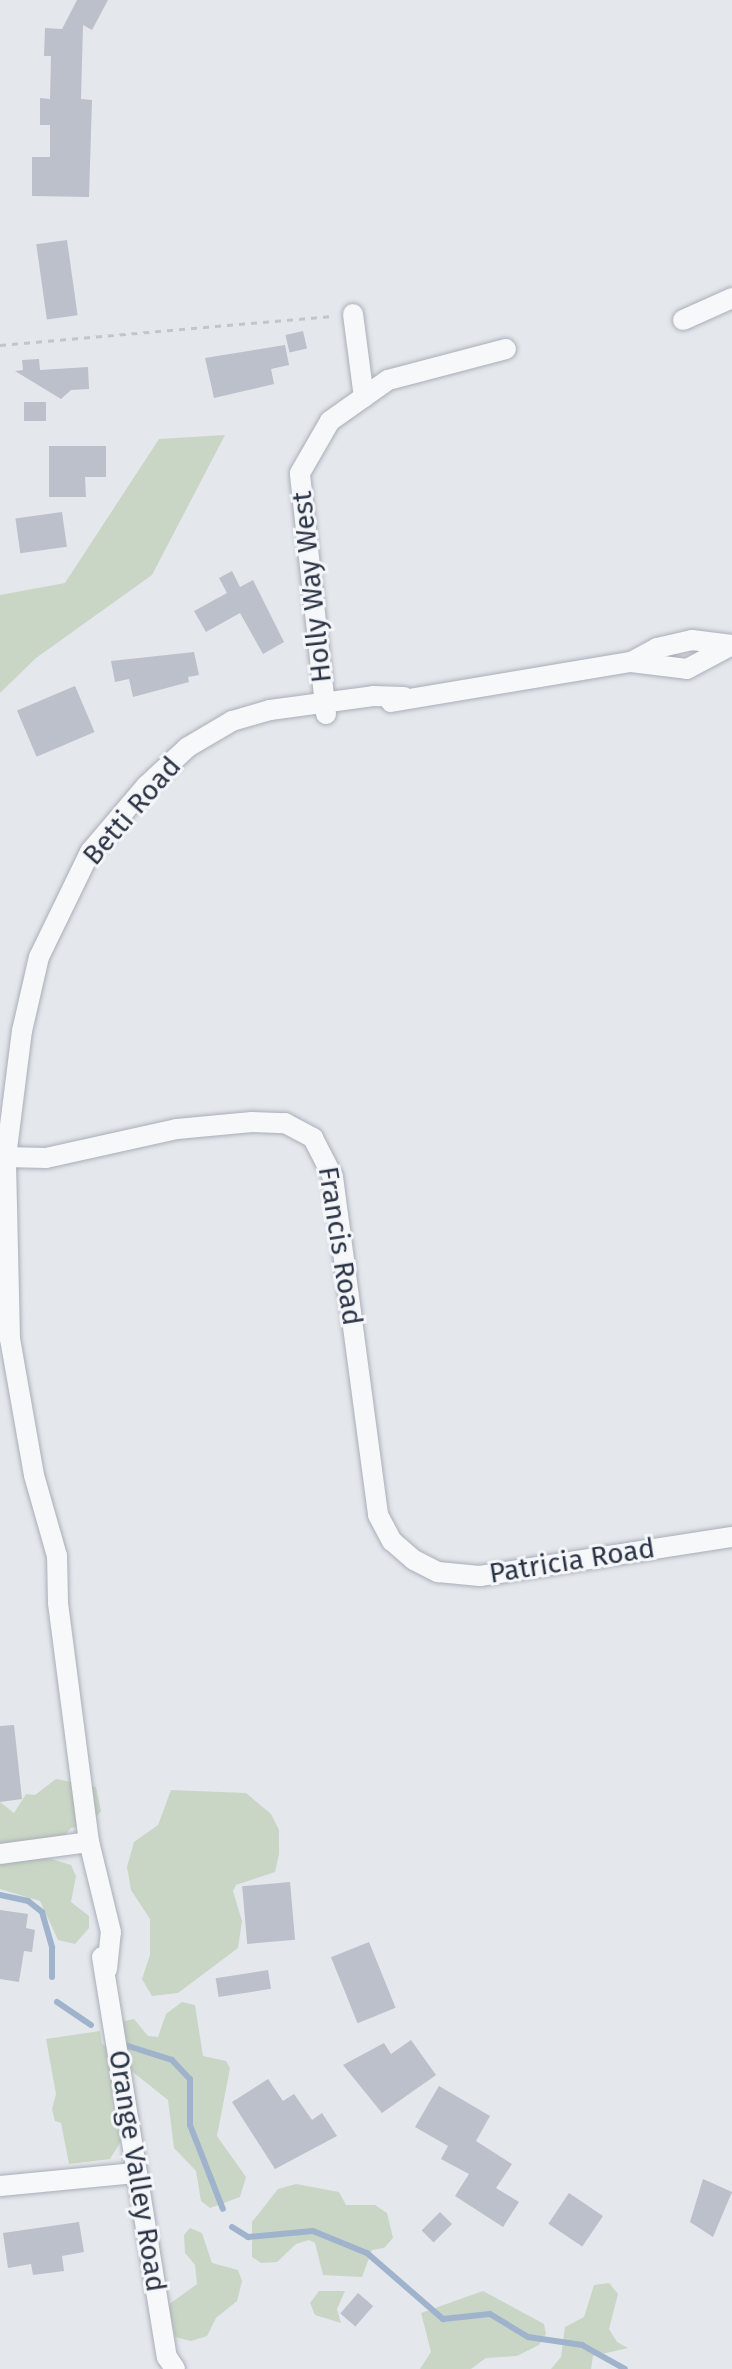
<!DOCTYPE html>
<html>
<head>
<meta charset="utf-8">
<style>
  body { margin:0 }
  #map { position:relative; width:732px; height:2369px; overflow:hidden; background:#e4e7ec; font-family:"Fira Sans",sans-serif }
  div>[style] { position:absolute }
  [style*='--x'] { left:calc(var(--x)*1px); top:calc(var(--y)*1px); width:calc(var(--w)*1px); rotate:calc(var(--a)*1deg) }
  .green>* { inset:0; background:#c9d6c5 }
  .stream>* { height:6px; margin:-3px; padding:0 3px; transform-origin:3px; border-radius:3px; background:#9fb4cc }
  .building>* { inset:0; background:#bbc0ca; transform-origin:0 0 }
  .path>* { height:3px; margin-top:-1.5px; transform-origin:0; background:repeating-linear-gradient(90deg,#c2c5cb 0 6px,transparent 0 12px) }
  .roads { filter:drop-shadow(0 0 2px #a9aeb7) drop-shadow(0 0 2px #a9aeb7) }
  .minor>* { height:20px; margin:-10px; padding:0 10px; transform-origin:10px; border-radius:10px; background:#f7f8fa }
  span { translate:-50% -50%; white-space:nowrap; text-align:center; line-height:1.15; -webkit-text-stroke:6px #f4f6f9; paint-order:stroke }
  .street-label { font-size:28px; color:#2b3445 }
</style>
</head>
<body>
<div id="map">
  <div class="green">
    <div style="clip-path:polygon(225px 435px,152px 575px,36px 658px,0 693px,0 595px,65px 583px,159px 439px)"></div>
    <div style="clip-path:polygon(56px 1779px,96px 1787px,101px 1811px,92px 1822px,71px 1828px,63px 1837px,0 1848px,0 1802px,14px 1813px,26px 1794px,35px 1795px)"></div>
    <div style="clip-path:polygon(171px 1790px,246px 1793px,271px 1814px,279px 1830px,279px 1854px,275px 1872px,236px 1885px,233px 1891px,242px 1921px,238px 1948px,178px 1993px,152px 1996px,142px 1979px,150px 1955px,150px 1919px,131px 1890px,127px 1867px,134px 1842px,158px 1825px)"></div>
    <div style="clip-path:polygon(45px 1857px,71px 1865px,76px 1876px,71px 1902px,89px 1916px,89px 1928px,75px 1944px,58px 1940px,40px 1901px,0 1889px,0 1861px)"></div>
    <div style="clip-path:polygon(182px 2002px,195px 2005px,203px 2056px,226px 2061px,230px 2068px,217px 2136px,246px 2177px,240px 2197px,210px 2208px,201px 2201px,196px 2171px,174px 2148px,168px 2100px,129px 2069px,121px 2022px,134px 2019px,148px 2036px,158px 2037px,166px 2014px)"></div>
    <div style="clip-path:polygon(100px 2031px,102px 2044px,110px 2048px,121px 2141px,110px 2159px,69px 2164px,61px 2123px,55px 2121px,52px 2109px,56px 2094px,46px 2039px)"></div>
    <div style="clip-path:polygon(296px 2184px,339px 2192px,346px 2205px,375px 2205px,387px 2213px,393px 2238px,384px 2248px,372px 2250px,362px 2277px,323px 2275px,315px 2243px,309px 2240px,296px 2244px,277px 2262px,261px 2263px,252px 2257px,252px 2222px,278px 2189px)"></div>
    <div style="clip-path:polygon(190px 2228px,202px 2233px,212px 2263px,238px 2270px,242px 2281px,237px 2301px,216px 2318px,207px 2336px,191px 2341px,175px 2337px,168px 2305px,197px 2284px,195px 2265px,185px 2253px,184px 2235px)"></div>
    <div style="clip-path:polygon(609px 2283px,618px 2294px,609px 2329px,617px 2342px,628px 2348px,593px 2356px,591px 2369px,551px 2369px,561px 2357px,565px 2327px,584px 2317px,594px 2285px)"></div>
    <div style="clip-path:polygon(319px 2291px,345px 2291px,337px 2309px,341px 2323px,315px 2315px,310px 2303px)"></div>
    <div style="clip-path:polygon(483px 2291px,544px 2324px,546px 2334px,539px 2345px,517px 2356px,486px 2358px,471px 2369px,420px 2369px,431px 2352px,421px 2313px)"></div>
  </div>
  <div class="stream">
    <div style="--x:0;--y:1895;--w:29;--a:12"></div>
    <div style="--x:28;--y:1901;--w:18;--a:38"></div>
    <div style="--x:42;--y:1912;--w:37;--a:74"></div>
    <div style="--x:52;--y:1948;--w:29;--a:90"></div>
    <div style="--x:57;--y:2002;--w:41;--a:34.1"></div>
    <div style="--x:125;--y:2045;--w:49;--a:17.7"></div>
    <div style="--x:172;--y:2060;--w:26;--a:47"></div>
    <div style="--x:190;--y:2079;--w:46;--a:90"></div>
    <div style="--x:190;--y:2125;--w:90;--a:68.6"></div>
    <div style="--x:232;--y:2227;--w:19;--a:32"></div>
    <div style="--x:248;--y:2237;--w:65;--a:-5.3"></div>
    <div style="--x:313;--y:2231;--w:58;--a:22.2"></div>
    <div style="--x:367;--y:2253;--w:101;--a:41"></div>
    <div style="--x:443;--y:2319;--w:47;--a:-6.1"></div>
    <div style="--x:490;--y:2314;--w:44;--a:31.2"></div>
    <div style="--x:528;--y:2337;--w:55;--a:8.4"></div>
    <div style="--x:582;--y:2345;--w:49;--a:29.2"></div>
  </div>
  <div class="building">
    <div style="clip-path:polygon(77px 0,108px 0,92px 30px,83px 25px,81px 99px,92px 100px,89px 197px,32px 196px,32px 157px,50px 157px,50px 125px,40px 125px,40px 98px,50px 99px,51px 56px,44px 56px,45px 28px,62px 29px)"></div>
    <div style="left:67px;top:240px;width:76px;height:31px;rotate:82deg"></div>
    <div style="left:303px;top:331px;width:18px;height:18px;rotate:77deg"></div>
    <div style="clip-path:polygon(285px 345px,289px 365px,271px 369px,274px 384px,214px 398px,205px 358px)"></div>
    <div style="clip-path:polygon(39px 359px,40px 370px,88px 367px,89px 389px,71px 390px,61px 399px,15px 371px,23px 370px,22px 360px)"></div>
    <div style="left:24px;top:402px;width:22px;height:19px"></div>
    <div style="clip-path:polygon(49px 446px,106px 446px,106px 477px,85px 477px,86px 497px,49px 497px)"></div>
    <div style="left:62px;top:512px;width:35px;height:47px;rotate:82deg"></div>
    <div style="clip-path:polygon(232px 571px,240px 587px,253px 580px,284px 642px,263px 654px,240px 613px,206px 632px,194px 611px,227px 593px,219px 578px)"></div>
    <div style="clip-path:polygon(194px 652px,199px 675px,188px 677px,189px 682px,133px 697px,129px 679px,115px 682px,111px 661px)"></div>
    <div style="left:75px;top:686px;width:50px;height:63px;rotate:67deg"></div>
    <div style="clip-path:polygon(14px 1725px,22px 1799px,0 1802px,0 1726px)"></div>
    <div style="left:290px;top:1882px;width:58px;height:48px;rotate:85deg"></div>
    <div style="clip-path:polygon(0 1910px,28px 1914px,26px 1928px,35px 1930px,32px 1952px,24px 1951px,19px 1982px,0 1979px)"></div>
    <div style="left:369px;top:1942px;width:71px;height:41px;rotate:68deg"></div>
    <div style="left:268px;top:1970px;width:19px;height:53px;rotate:81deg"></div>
    <div style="clip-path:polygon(411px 2040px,436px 2075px,382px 2113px,343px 2065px,384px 2043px,391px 2054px)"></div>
    <div style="clip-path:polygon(268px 2079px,283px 2101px,294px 2094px,312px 2120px,322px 2113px,337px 2136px,275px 2169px,232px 2102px)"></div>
    <div style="clip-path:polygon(439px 2086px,490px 2116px,476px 2141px,512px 2164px,496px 2188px,519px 2202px,503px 2227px,455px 2196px,469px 2174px,441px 2159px,448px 2146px,415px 2127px)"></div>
    <div style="clip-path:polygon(703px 2179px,732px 2192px,713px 2237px,690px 2222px)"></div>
    <div style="left:569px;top:2193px;width:41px;height:37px;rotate:34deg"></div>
    <div style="left:440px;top:2212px;width:17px;height:26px;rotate:45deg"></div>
    <div style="clip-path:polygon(79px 2222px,84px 2252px,62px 2256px,64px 2271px,33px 2275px,31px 2264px,8px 2268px,3px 2233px)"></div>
    <div style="left:358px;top:2293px;width:20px;height:27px;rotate:41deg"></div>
  </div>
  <div class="path">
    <div style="--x:0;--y:345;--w:334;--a:-5"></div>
  </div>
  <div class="roads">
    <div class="minor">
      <div style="--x:353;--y:314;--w:84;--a:82.5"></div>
      <div style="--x:683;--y:320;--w:54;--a:-24.2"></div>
      <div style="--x:631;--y:662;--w:30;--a:-28"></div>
      <div style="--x:657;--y:648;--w:36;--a:-13"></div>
      <div style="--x:692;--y:640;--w:40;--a:7.1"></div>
      <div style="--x:391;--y:702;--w:243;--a:-9.5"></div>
      <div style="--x:631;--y:662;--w:56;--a:7.1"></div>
      <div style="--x:687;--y:669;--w:49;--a:-28.1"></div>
      <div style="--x:326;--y:714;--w:242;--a:-96.2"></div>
      <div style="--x:300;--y:473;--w:60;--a:-60"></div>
      <div style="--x:330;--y:421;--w:71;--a:-35.3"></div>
      <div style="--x:388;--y:380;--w:122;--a:-14.7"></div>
      <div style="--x:6;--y:1157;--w:40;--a:1.4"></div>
      <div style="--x:46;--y:1158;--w:134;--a:-12.5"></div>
      <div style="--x:177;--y:1129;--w:75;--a:-5.3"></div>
      <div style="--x:252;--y:1122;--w:33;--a:2"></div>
      <div style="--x:285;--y:1123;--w:32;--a:28"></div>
      <div style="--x:313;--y:1138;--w:44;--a:62.9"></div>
      <div style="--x:333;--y:1177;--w:341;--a:82.4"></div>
      <div style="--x:378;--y:1515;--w:30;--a:62"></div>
      <div style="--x:392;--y:1541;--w:29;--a:41"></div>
      <div style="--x:414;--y:1560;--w:27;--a:27"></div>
      <div style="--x:438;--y:1572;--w:42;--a:5.4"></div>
      <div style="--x:480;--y:1576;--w:255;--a:-8.8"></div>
      <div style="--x:0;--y:1854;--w:90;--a:-7.7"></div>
      <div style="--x:102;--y:1957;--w:405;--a:80.8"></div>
      <div style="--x:167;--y:2357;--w:14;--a:56"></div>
      <div style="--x:107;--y:1969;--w:37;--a:-84"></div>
      <div style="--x:111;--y:1932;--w:93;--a:-103.7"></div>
      <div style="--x:89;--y:1842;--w:242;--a:-97.4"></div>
      <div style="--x:58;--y:1602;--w:46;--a:-91.2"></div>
      <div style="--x:57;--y:1556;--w:84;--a:-105.9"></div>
      <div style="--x:34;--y:1475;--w:138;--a:-100"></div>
      <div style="--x:10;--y:1339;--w:182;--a:-91.3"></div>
      <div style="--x:6;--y:1157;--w:127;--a:-82.8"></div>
      <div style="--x:22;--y:1031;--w:76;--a:-77.1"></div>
      <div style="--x:39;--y:957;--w:117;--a:-64.1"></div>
      <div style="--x:90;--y:852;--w:87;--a:-49.7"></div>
      <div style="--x:146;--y:786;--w:57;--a:-42.9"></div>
      <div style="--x:188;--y:747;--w:51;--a:-30.6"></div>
      <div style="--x:232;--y:721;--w:40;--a:-16"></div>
      <div style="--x:270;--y:710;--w:104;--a:-7.7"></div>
      <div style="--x:373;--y:696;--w:31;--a:2"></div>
      <div style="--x:0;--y:2186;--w:136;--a:-5.5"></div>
    </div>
  </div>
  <div class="street-label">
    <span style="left:312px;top:587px;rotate:-96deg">Holly Way West</span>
    <span style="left:132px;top:811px;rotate:-49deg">Betti Road</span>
    <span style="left:340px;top:1246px;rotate:81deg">Francis Road</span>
    <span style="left:572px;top:1561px;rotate:-9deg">Patricia Road</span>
    <span style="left:137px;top:2171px;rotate:81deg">Orange Valley Road</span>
  </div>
</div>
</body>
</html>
